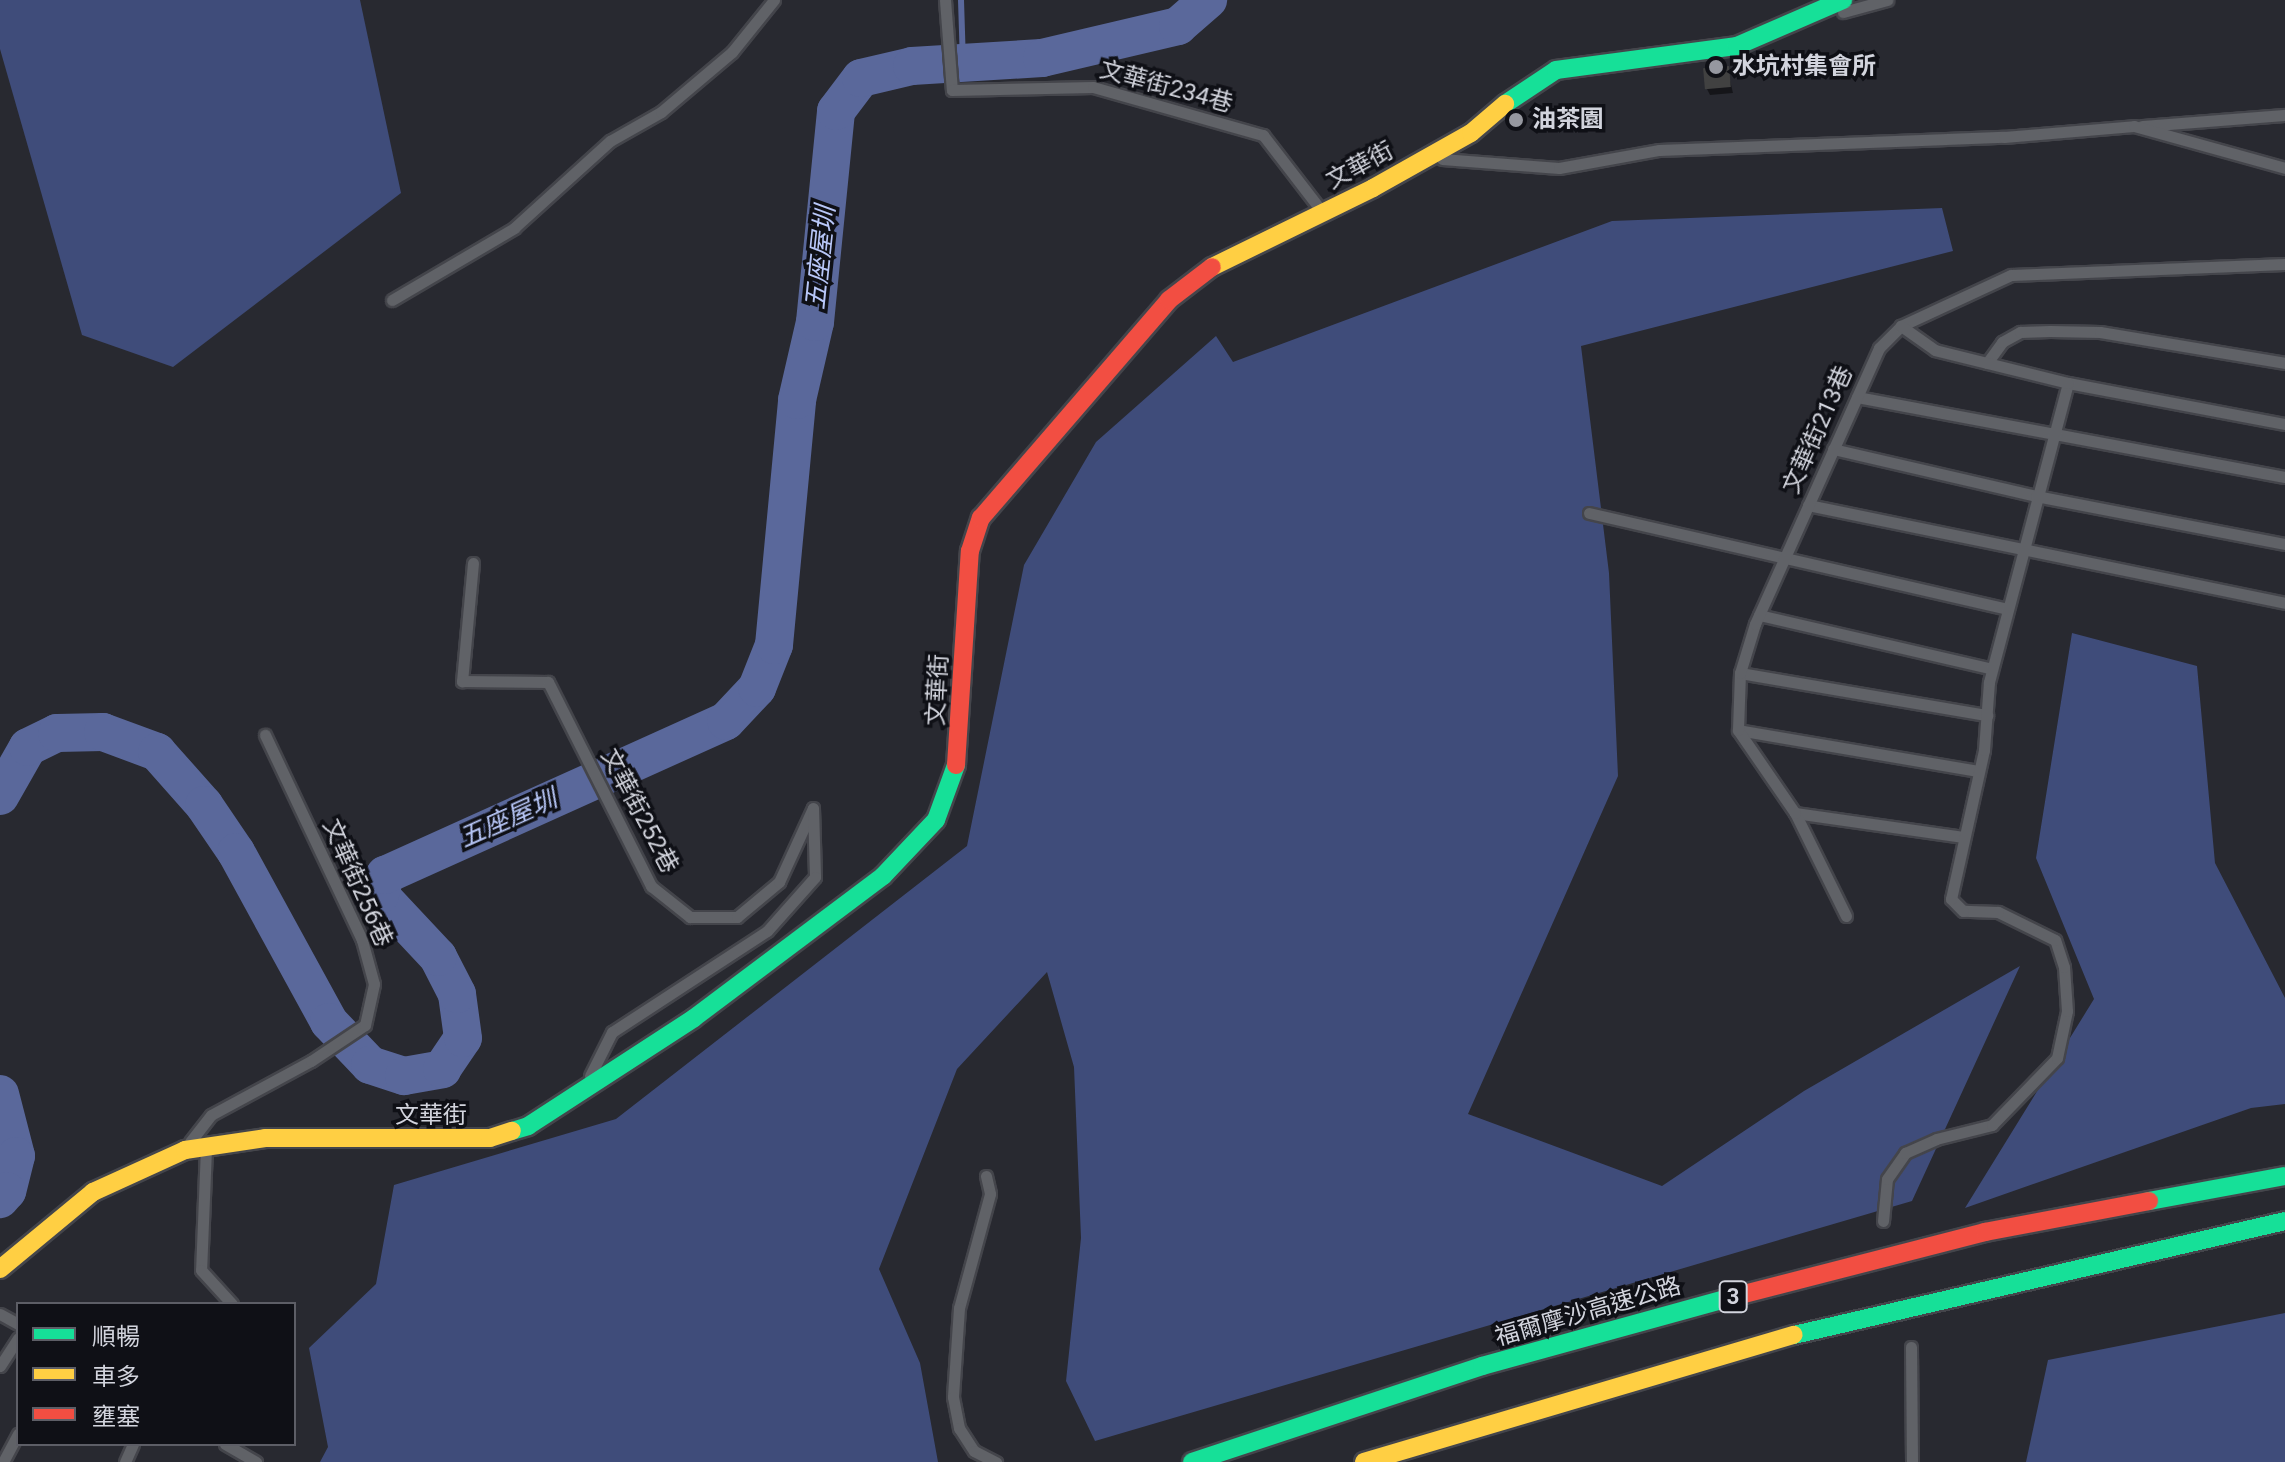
<!DOCTYPE html>
<meta charset="utf-8">
<style>
body{margin:0}
#map{position:relative;width:2285px;height:1462px;overflow:hidden;background:#282930;font-family:Roboto,"Noto Sans TC",sans-serif}
div>[style]{position:absolute}
[style*='--x']{left:calc(var(--x)*1px);top:calc(var(--y)*1px);width:calc(var(--w)*1px);rotate:calc(var(--a)*1deg)}
.forest>*{inset:0;background:#3f4c7a}
.shadow>*{inset:0;background:#0007}
.stream>*{height:6px;margin:-3px;padding:0 3px;transform-origin:3px;border-radius:3px;background:#5a689b}
.river>*{height:38px;margin:-19px;padding:0 19px;transform-origin:19px;border-radius:19px;background:#5a689b}
.building>*{inset:0;background:#414141;transform-origin:0 0}
.roads{filter:drop-shadow(2px 0 #44454b) drop-shadow(-2px 0 #44454b) drop-shadow(0 2px #44454b) drop-shadow(0 -2px #44454b)}
.lane>*{height:11px;margin:-5.5px;padding:0 5.5px;transform-origin:5.5px;border-radius:5.5px;background:#606267}
.fast>*{height:18px;margin:-9px;padding:0 9px;transform-origin:9px;border-radius:9px;background:#16e098}
.slow>*{height:18px;margin:-9px;padding:0 9px;transform-origin:9px;border-radius:9px;background:#ffcf43}
.jam>*{height:18px;margin:-9px;padding:0 9px;transform-origin:9px;border-radius:9px;background:#f24e42}
.dots>*{width:22px;height:22px;translate:-50% -50%;box-sizing:border-box;border:4px solid #0f1016;border-radius:50%}
span{translate:-50% -50%;white-space:nowrap;text-align:center;line-height:1.15;-webkit-text-stroke:7px #0f1016;paint-order:stroke}
.shield-label span{padding:2px 6px;background:#0f1016;border:2px solid;border-radius:6px;-webkit-text-stroke-width:0}
.shield-label{font-size:22px;color:#d2d4dd;font-weight:700}
.poi-label{font-size:24px;color:#d2d4dd;font-weight:700}
.left{translate:0 -50%;text-align:left}
.street-label{font-size:24px;color:#d2d4dd}
.water-label{font-size:26px;color:#b8c7f8;font-style:italic}
.legend{position:absolute;left:16px;top:1302px;width:280px;height:144px;box-sizing:border-box;background:#0f1016;border:2px solid #5d5e66;margin:0;padding:10px 14px;list-style:none;font-size:24px;color:#d2d4dd}
.legend li{display:flex;align-items:center;gap:16px;height:40px}
.legend b{width:40px;border:2px solid #5d5e66}
</style>
<div id="map">
<div class="forest">
<div style="clip-path:polygon(0 0,360px 0,401px 193px,173px 367px,82px 335px,0 49px)"></div>
<div style="clip-path:polygon(1942px 208px,1953px 251px,1581px 346px,1609px 573px,1618px 776px,1468px 1114px,1662px 1186px,1804px 1091px,2020px 966px,1912px 1201px,1095px 1441px,1066px 1381px,1081px 1238px,1074px 1067px,1047px 972px,957px 1069px,879px 1269px,920px 1363px,938px 1462px,320px 1462px,328px 1447px,309px 1348px,376px 1284px,394px 1185px,616px 1119px,967px 846px,1024px 565px,1096px 442px,1216px 336px,1233px 362px,1612px 221px)"></div>
<div style="clip-path:polygon(2072px 633px,2197px 666px,2215px 863px,2285px 998px,2285px 1104px,2251px 1108px,1965px 1208px,2094px 999px,2036px 858px)"></div>
<div style="clip-path:polygon(2285px 1313px,2285px 1462px,2026px 1462px,2048px 1360px)"></div>
</div>
<div class="shadow">
<div style="clip-path:polygon(1727px 68px,1733px 93px,1710px 95px,1707px 89px)"></div>
</div>
<div class="stream">
<div style="--x:961;--y:0;--w:63;--a:88.2"></div>
</div>
<div class="river">
<div style="--x:0;--y:796;--w:56;--a:-60.3"></div>
<div style="--x:28;--y:747;--w:32;--a:-26"></div>
<div style="--x:57;--y:733;--w:46;--a:-1.2"></div>
<div style="--x:103;--y:732;--w:58;--a:20.3"></div>
<div style="--x:157;--y:752;--w:71;--a:48.4"></div>
<div style="--x:204;--y:805;--w:57;--a:55.8"></div>
<div style="--x:236;--y:852;--w:194;--a:61.3"></div>
<div style="--x:329;--y:1022;--w:59;--a:46.4"></div>
<div style="--x:370;--y:1065;--w:36;--a:18"></div>
<div style="--x:404;--y:1076;--w:39;--a:-10"></div>
<div style="--x:442;--y:1069;--w:37;--a:-56"></div>
<div style="--x:463;--y:1038;--w:44;--a:-97.8"></div>
<div style="--x:457;--y:994;--w:42;--a:-117.2"></div>
<div style="--x:438;--y:957;--w:85;--a:-133.1"></div>
<div style="--x:380;--y:895;--w:21;--a:-76"></div>
<div style="--x:385;--y:875;--w:374;--a:-24.3"></div>
<div style="--x:726;--y:721;--w:45;--a:-46.8"></div>
<div style="--x:757;--y:688;--w:46;--a:-68.4"></div>
<div style="--x:774;--y:645;--w:246;--a:-84.6"></div>
<div style="--x:797;--y:400;--w:80;--a:-77"></div>
<div style="--x:815;--y:322;--w:212;--a:-84.3"></div>
<div style="--x:836;--y:111;--w:41;--a:-52.9"></div>
<div style="--x:861;--y:78;--w:52;--a:-13.2"></div>
<div style="--x:912;--y:66;--w:130;--a:-3.5"></div>
<div style="--x:1042;--y:58;--w:140;--a:-13.2"></div>
<div style="--x:1178;--y:26;--w:40;--a:-41"></div>
<div style="--x:0;--y:1094;--w:64;--a:75.5"></div>
<div style="--x:16;--y:1156;--w:36;--a:104"></div>
<div style="--x:7;--y:1191;--w:11;--a:131"></div>
</div>
<div class="building">
<div style="left:1729px;top:66px;width:21px;height:26px;rotate:85deg"></div>
</div>
<div class="roads">
<div class="lane">
<div style="--x:945;--y:0;--w:90;--a:85.6"></div>
<div style="--x:952;--y:90;--w:141;--a:-1.2"></div>
<div style="--x:1093;--y:87;--w:177;--a:15.8"></div>
<div style="--x:1263;--y:135;--w:93;--a:52.4"></div>
<div style="--x:1843;--y:12;--w:46;--a:-15.3"></div>
<div style="--x:2142;--y:126;--w:143;--a:-4.4"></div>
<div style="--x:1442;--y:159;--w:117;--a:4.4"></div>
<div style="--x:1559;--y:168;--w:102;--a:-10.2"></div>
<div style="--x:1659;--y:150;--w:345;--a:-2.2"></div>
<div style="--x:2004;--y:137;--w:130;--a:-4.8"></div>
<div style="--x:2134;--y:126;--w:157;--a:15.5"></div>
<div style="--x:392;--y:300;--w:142;--a:-30.5"></div>
<div style="--x:514;--y:228;--w:130;--a:-42.2"></div>
<div style="--x:610;--y:141;--w:59;--a:-29.6"></div>
<div style="--x:661;--y:112;--w:93;--a:-40.2"></div>
<div style="--x:732;--y:52;--w:67;--a:-51.1"></div>
<div style="--x:1987;--y:363;--w:26;--a:-54"></div>
<div style="--x:2002;--y:342;--w:21;--a:-29"></div>
<div style="--x:2020;--y:332;--w:30;--a:-2"></div>
<div style="--x:2050;--y:331;--w:50;--a:1.1"></div>
<div style="--x:2100;--y:332;--w:188;--a:9.5"></div>
<div style="--x:2068;--y:383;--w:221;--a:10.7"></div>
<div style="--x:1857;--y:397;--w:435;--a:10.6"></div>
<div style="--x:1833;--y:449;--w:208;--a:13"></div>
<div style="--x:2036;--y:496;--w:254;--a:10.9"></div>
<div style="--x:1808;--y:505;--w:487;--a:11.6"></div>
<div style="--x:1589;--y:513;--w:429;--a:12.9"></div>
<div style="--x:473;--y:563;--w:119;--a:95.3"></div>
<div style="--x:462;--y:681;--w:86;--a:0.7"></div>
<div style="--x:548;--y:682;--w:229;--a:63.2"></div>
<div style="--x:651;--y:886;--w:50;--a:38.5"></div>
<div style="--x:690;--y:917;--w:47;--a:0"></div>
<div style="--x:737;--y:917;--w:55;--a:-39.8"></div>
<div style="--x:779;--y:882;--w:81;--a:-65.3"></div>
<div style="--x:813;--y:808;--w:69;--a:88.3"></div>
<div style="--x:815;--y:877;--w:72;--a:131.6"></div>
<div style="--x:767;--y:931;--w:185;--a:146.9"></div>
<div style="--x:612;--y:1032;--w:49;--a:116.6"></div>
<div style="--x:1759;--y:615;--w:239;--a:13"></div>
<div style="--x:1740;--y:673;--w:251;--a:9.7"></div>
<div style="--x:1738;--y:730;--w:244;--a:9.7"></div>
<div style="--x:1795;--y:813;--w:170;--a:8.1"></div>
<div style="--x:1846;--y:916;--w:115;--a:-116.3"></div>
<div style="--x:1795;--y:813;--w:101;--a:-124.5"></div>
<div style="--x:1738;--y:730;--w:57;--a:-88"></div>
<div style="--x:1740;--y:673;--w:51;--a:-73"></div>
<div style="--x:1755;--y:624;--w:303;--a:-65.8"></div>
<div style="--x:1879;--y:348;--w:31;--a:-45"></div>
<div style="--x:1901;--y:326;--w:121;--a:-24.9"></div>
<div style="--x:2011;--y:275;--w:274;--a:-2.3"></div>
<div style="--x:190;--y:1142;--w:34;--a:-52"></div>
<div style="--x:211;--y:1115;--w:114;--a:-28.4"></div>
<div style="--x:311;--y:1061;--w:65;--a:-33.7"></div>
<div style="--x:365;--y:1025;--w:42;--a:-77.6"></div>
<div style="--x:374;--y:984;--w:46;--a:-105.3"></div>
<div style="--x:362;--y:940;--w:227;--a:-115.3"></div>
<div style="--x:206;--y:1148;--w:122;--a:92.3"></div>
<div style="--x:201;--y:1270;--w:46;--a:47.6"></div>
<div style="--x:986;--y:1176;--w:18;--a:77"></div>
<div style="--x:990;--y:1194;--w:118;--a:105.2"></div>
<div style="--x:959;--y:1308;--w:89;--a:93.9"></div>
<div style="--x:953;--y:1397;--w:32;--a:79"></div>
<div style="--x:959;--y:1428;--w:27;--a:57"></div>
<div style="--x:974;--y:1451;--w:25;--a:27"></div>
<div style="--x:1883;--y:1221;--w:42;--a:-84.6"></div>
<div style="--x:1887;--y:1179;--w:32;--a:-55"></div>
<div style="--x:1905;--y:1153;--w:34;--a:-24"></div>
<div style="--x:1936;--y:1139;--w:58;--a:-14"></div>
<div style="--x:1992;--y:1125;--w:93;--a:-45.9"></div>
<div style="--x:2057;--y:1058;--w:48;--a:-78"></div>
<div style="--x:2067;--y:1011;--w:44;--a:-93.9"></div>
<div style="--x:2064;--y:967;--w:28;--a:-108"></div>
<div style="--x:2055;--y:940;--w:64;--a:-153.8"></div>
<div style="--x:1998;--y:912;--w:35;--a:-178"></div>
<div style="--x:1963;--y:911;--w:17;--a:-135"></div>
<div style="--x:1951;--y:899;--w:153;--a:-77.5"></div>
<div style="--x:1984;--y:750;--w:68;--a:-85.8"></div>
<div style="--x:1989;--y:682;--w:309;--a:-75.2"></div>
<div style="--x:2068;--y:383;--w:137;--a:-166.1"></div>
<div style="--x:1935;--y:350;--w:42;--a:-144.8"></div>
<div style="--x:0;--y:1314;--w:21;--a:29"></div>
<div style="--x:1911;--y:1347;--w:115;--a:89.5"></div>
<div style="--x:0;--y:1366;--w:33;--a:-57"></div>
<div style="--x:225;--y:1444;--w:36;--a:30"></div>
<div style="--x:3;--y:1462;--w:32;--a:-62"></div>
<div style="--x:125;--y:1462;--w:20;--a:-66"></div>
</div>
<div class="fast">
<div style="--x:1505;--y:104;--w:61;--a:-33.7"></div>
<div style="--x:1556;--y:70;--w:183;--a:-7.6"></div>
<div style="--x:1737;--y:46;--w:116;--a:-23.5"></div>
<div style="--x:512;--y:1131;--w:17;--a:-17"></div>
<div style="--x:528;--y:1126;--w:198;--a:-33"></div>
<div style="--x:694;--y:1018;--w:236;--a:-36.9"></div>
<div style="--x:883;--y:876;--w:77;--a:-46.6"></div>
<div style="--x:936;--y:820;--w:59;--a:-70"></div>
<div style="--x:2149;--y:1201;--w:138;--a:-10.4"></div>
<div style="--x:1794;--y:1335;--w:504;--a:-13.07"></div>
<div style="--x:1192;--y:1462;--w:305;--a:-18.3"></div>
<div style="--x:1482;--y:1366;--w:272;--a:-15.4"></div>
</div>
<div class="slow">
<div style="--x:1212;--y:267;--w:179;--a:-26.1"></div>
<div style="--x:1373;--y:188;--w:112;--a:-29.3"></div>
<div style="--x:1471;--y:133;--w:45;--a:-40.5"></div>
<div style="--x:0;--y:1269;--w:121;--a:-39.6"></div>
<div style="--x:93;--y:1192;--w:101;--a:-24.5"></div>
<div style="--x:185;--y:1150;--w:81;--a:-8.5"></div>
<div style="--x:265;--y:1138;--w:225;--a:0"></div>
<div style="--x:490;--y:1138;--w:23;--a:-18"></div>
<div style="--x:1364;--y:1462;--w:448;--a:-16.5"></div>
</div>
<div class="jam">
<div style="--x:956;--y:765;--w:214;--a:-86.3"></div>
<div style="--x:970;--y:551;--w:35;--a:-72"></div>
<div style="--x:981;--y:518;--w:288;--a:-49.2"></div>
<div style="--x:1169;--y:300;--w:54;--a:-37.5"></div>
<div style="--x:1744;--y:1294;--w:249;--a:-14.4"></div>
<div style="--x:1985;--y:1232;--w:167;--a:-10.7"></div>
</div>
</div>
<div class="dots">
<div style="left:1716px;top:67px;background:#9698a0"></div>
<div style="left:1516px;top:120px;background:#9698a0"></div>
</div>
<div class="shield-label">
<span style="left:1733px;top:1297px">3</span>
</div>
<div class="poi-label">
<span class="left" style="left:1732px;top:67px">水坑村集會所</span>
<span class="left" style="left:1532px;top:120px">油茶園</span>
</div>
<div class="street-label">
<span style="left:1166px;top:87px;rotate:15deg">文華街234巷</span>
<span style="left:1360px;top:166px;rotate:-28deg">文華街</span>
<span style="left:1818px;top:430px;rotate:-66deg">文華街213巷</span>
<span style="left:938px;top:690px;rotate:-87deg">文華街</span>
<span style="left:639px;top:811px;rotate:62deg">文華街252巷</span>
<span style="left:357px;top:883px;rotate:66deg">文華街256巷</span>
<span style="left:431px;top:1116px">文華街</span>
<span style="left:1588px;top:1312px;rotate:-16deg">福爾摩沙高速公路</span>
</div>
<div class="water-label">
<span style="left:821px;top:258px;rotate:-84deg">五座屋圳</span>
<span style="left:508px;top:819px;rotate:-24deg">五座屋圳</span>
</div>
<ul class="legend">
<li><b style="height:10px;background:#16e098"></b>順暢</li>
<li><b style="height:10px;background:#ffcf43"></b>車多</li>
<li><b style="height:10px;background:#f24e42"></b>壅塞</li>
</ul>
</div>
